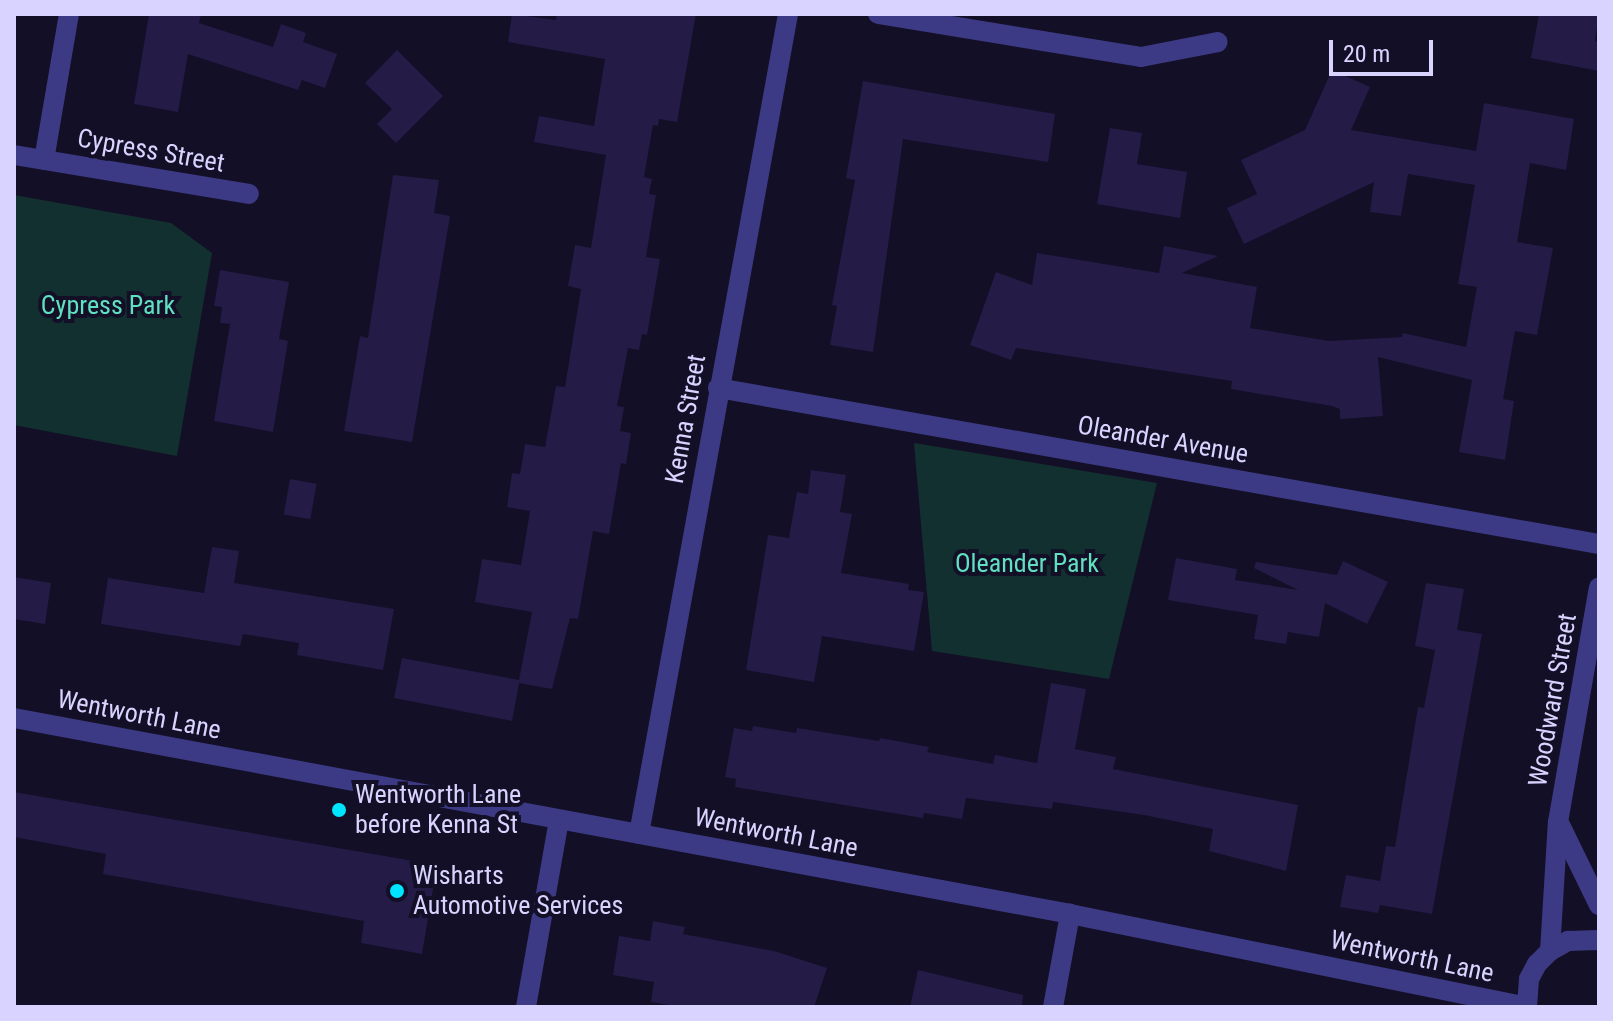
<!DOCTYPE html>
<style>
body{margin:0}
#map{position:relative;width:1613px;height:1021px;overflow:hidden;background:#130f26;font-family:"Roboto Condensed",sans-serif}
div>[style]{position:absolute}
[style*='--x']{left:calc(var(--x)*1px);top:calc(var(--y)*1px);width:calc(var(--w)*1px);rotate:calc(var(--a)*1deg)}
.green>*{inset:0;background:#12302f}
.building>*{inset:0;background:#241b47;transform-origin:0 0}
.minor>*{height:20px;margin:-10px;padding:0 10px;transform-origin:10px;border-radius:10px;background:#3d3a85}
.tertiary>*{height:20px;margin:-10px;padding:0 10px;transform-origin:10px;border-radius:10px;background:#3d3a85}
.dots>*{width:22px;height:22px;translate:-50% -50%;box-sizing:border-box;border:4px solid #130f26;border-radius:50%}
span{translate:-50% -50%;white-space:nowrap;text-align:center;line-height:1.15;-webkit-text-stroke:8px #130f26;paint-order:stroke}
.street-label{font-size:26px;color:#d9d4ff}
.park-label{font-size:26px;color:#5fe0c0}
.poi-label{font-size:26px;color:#d9d4ff}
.left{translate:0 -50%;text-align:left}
.frame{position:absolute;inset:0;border:16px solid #d9d4ff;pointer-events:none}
.scale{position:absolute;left:1329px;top:40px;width:104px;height:36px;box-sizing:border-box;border:4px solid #d9d4ff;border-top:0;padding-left:10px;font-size:24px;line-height:28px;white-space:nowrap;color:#d9d4ff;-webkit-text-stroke:6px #130f26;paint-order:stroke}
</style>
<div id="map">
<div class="green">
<div style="clip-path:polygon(14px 195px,171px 223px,212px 253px,177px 456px,14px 425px)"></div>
<div style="clip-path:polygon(914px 443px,1157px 483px,1109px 679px,932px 651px)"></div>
</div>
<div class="building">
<div style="clip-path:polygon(149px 14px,201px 14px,199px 23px,273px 47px,281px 24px,306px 33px,303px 42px,337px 54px,325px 88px,302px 80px,298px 90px,188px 54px,178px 112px,134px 104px)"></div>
<div style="clip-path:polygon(512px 14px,556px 20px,557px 14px,696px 14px,677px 122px,659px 119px,658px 126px,653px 125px,644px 177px,652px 179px,649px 194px,656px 195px,646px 257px,660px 259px,647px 335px,642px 334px,639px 350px,628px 348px,617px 406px,624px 407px,620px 431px,631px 433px,626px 464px,621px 463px,609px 534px,593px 531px,578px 619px,570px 618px,552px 689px,519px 683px,512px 721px,394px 698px,402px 658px,519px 680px,532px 612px,475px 602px,482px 559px,521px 565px,530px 511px,507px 507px,512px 473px,520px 474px,525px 444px,545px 447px,556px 386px,565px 387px,581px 289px,568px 286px,575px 245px,591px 248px,606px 155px,534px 142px,539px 116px,594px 126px,605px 59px,508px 42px)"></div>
<div style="clip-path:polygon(1539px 14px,1599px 14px,1595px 41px,1599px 42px,1599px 71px,1531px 58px)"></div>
<div style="clip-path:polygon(397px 50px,443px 96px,396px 143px,377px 124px,392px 109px,365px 83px)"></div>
<div style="clip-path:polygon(1332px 70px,1370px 87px,1351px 130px,1476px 151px,1484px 103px,1574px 119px,1566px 170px,1530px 163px,1517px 242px,1553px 248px,1537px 335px,1515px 331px,1503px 399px,1514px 401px,1505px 460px,1459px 452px,1472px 380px,1378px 357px,1383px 416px,1340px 419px,1340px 409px,1332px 406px,1231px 389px,1232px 381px,1016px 348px,1011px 360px,970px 345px,996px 272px,1032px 285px,1037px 253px,1159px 273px,1164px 246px,1218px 256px,1182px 273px,1257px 287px,1250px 328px,1329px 341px,1402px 337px,1403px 333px,1466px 347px,1477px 287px,1458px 284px,1475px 185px,1408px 174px,1401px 216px,1370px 212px,1374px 182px,1244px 244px,1227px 208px,1257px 194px,1241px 160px,1305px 130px)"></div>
<div style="clip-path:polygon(863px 81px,1055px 114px,1048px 162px,903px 139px,873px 352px,830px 345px,837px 306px,832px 305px,855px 180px,846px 178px)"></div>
<div style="clip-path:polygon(1110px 128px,1142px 133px,1137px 164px,1187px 172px,1180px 218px,1097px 204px)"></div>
<div style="clip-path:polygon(393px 175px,439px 180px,434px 213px,450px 216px,412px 442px,344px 431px,360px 336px,368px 338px)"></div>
<div style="clip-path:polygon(220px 270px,289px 282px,279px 339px,288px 341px,273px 432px,214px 421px,230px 324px,220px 323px,222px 307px,214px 306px)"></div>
<div style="clip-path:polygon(811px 470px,846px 475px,840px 512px,852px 514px,841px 573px,909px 584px,908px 590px,924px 592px,914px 651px,822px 636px,814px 682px,746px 670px,768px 535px,789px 538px,797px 492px,808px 494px)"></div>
<div style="left:290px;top:479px;width:27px;height:36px;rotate:10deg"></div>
<div style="clip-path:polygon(212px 547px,239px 551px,234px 583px,394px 609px,383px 670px,297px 655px,299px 643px,243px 634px,240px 646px,101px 624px,108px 578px,204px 593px)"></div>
<div style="clip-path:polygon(1176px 558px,1237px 569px,1235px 580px,1298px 590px,1254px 568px,1256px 562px,1337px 575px,1343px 561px,1388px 582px,1367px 624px,1325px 603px,1319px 637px,1288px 632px,1286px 644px,1254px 639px,1258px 615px,1168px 600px)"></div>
<div style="clip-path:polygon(14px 577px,51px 583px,45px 624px,14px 619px)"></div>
<div style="clip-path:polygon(1426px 583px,1464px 589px,1457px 630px,1482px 634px,1432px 914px,1380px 905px,1378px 913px,1340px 907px,1346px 875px,1380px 881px,1386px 846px,1395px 847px,1418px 707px,1424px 708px,1435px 650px,1415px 646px)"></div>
<div style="clip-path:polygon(1051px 683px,1086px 689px,1075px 749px,1116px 757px,1113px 769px,1298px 805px,1286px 871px,1209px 851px,1213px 829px,1144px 815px,1053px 802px,1052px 809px,966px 798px,962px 819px,924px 813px,923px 818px,735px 787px,736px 779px,725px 777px,734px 728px,752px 731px,753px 726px,796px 733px,797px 728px,879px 741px,880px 738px,929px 747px,927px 752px,993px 764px,995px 755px,1037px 763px)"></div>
<div style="clip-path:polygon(14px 792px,437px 865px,422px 954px,361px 943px,364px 921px,103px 874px,106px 854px,14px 837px)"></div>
<div style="clip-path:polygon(653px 921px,685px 927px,683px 934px,774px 951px,827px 968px,814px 1007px,681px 1007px,651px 1002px,654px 982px,613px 975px,619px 936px,650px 941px)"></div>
<div style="clip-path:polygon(918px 970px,1023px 995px,1022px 1007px,910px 1007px)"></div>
</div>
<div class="minor">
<div style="--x:878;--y:14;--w:266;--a:9.3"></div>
<div style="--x:1141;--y:57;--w:78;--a:-11"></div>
<div style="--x:14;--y:155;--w:238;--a:9.4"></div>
<div style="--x:44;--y:160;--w:148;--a:-80.3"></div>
<div style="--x:718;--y:388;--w:895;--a:10.04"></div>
<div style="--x:14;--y:718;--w:1074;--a:10.51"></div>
<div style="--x:1070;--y:914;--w:465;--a:11.5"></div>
<div style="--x:639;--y:834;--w:833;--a:-79.7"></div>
<div style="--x:526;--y:1007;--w:190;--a:-80"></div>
<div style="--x:1053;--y:1007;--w:95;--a:-79.6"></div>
</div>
<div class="tertiary">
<div style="--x:1560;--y:825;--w:89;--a:64"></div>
<div style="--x:1550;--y:951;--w:129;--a:-86.5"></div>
<div style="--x:1558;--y:822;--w:238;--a:-80.1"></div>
<div style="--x:1527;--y:1007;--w:28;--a:-86"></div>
<div style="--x:1529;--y:979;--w:17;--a:-62"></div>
<div style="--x:1537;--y:964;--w:18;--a:-45"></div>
<div style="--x:1550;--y:951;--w:21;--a:-29"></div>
<div style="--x:1568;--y:941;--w:31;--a:-2"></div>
</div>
<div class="dots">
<div style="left:339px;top:810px;background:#00e5ff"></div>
<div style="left:397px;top:891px;background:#00e5ff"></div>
</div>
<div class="street-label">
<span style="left:151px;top:151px;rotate:10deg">Cypress Street</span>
<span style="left:686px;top:419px;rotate:-80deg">Kenna Street</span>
<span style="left:1163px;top:440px;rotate:10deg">Oleander Avenue</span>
<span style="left:1553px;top:700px;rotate:-80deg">Woodward Street</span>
<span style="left:139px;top:715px;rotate:11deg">Wentworth Lane</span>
<span style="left:776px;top:833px;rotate:11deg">Wentworth Lane</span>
<span style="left:1412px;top:957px;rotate:12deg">Wentworth Lane</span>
</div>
<div class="park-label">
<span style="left:108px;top:306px">Cypress Park</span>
<span style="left:1027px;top:564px">Oleander Park</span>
</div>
<div class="poi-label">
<span class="left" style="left:355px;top:810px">Wentworth Lane<br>before Kenna St</span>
<span class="left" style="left:413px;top:891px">Wisharts<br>Automotive Services</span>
</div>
<div class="frame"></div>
<div class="scale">20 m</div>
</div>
